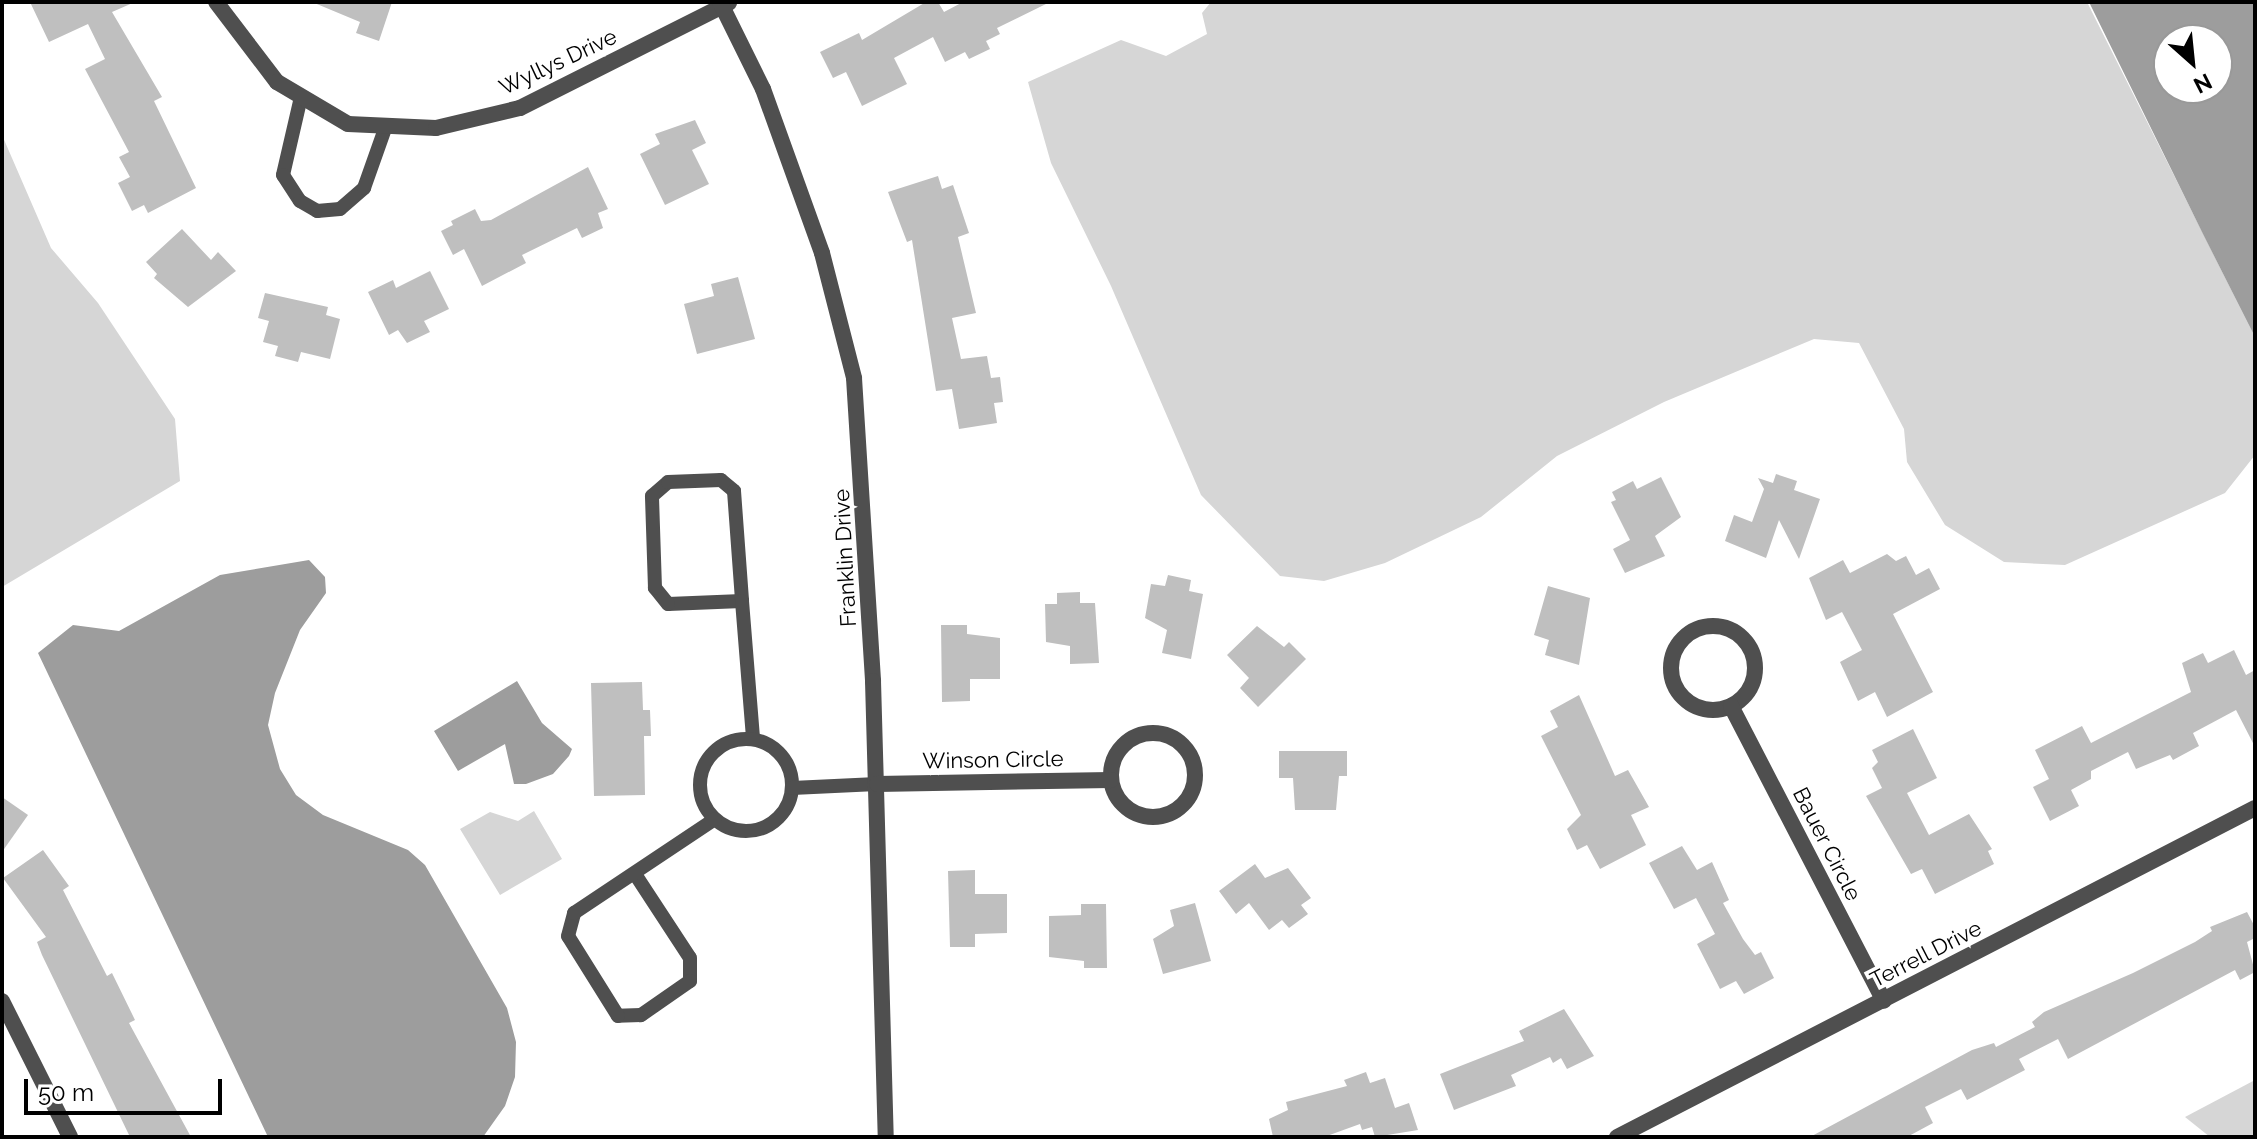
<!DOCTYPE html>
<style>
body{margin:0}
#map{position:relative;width:2257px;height:1139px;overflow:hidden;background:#fff;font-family:Raleway,sans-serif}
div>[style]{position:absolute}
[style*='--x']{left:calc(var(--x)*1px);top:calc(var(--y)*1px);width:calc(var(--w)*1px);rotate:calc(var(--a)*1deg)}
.green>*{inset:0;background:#d6d6d6}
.water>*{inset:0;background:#9d9d9d}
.building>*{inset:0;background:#bfbfbf}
.service>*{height:14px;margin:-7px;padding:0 7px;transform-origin:7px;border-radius:7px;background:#4f4f4f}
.service>.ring{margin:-7px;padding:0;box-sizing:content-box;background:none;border:14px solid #4f4f4f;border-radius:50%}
.minor>*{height:16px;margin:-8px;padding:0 8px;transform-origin:8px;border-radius:8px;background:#4f4f4f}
.minor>.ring{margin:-8px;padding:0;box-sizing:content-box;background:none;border:16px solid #4f4f4f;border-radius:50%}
span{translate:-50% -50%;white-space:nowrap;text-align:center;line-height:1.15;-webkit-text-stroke:7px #fff;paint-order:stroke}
.street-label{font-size:22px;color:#000}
.frame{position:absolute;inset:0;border:4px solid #000;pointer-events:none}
.north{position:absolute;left:2153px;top:24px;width:80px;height:80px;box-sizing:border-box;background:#fff;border:2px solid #999;border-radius:50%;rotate:153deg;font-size:22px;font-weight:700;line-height:32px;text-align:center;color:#000}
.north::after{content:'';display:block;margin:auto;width:28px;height:36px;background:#000;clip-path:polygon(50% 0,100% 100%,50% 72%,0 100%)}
.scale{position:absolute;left:24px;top:1079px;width:198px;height:36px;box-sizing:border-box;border:4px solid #000;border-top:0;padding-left:10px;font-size:24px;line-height:28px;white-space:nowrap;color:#000;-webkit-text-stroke:6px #fff;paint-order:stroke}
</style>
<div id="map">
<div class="green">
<div style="clip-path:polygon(1211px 2px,2087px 2px,2255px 337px,2255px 455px,2225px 493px,2065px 565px,2004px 562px,1945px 525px,1907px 462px,1904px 429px,1859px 343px,1814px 339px,1664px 402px,1557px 456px,1481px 517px,1385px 563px,1324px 581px,1280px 576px,1201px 495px,1111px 286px,1051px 163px,1028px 82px,1121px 40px,1166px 56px,1207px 34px,1202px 13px)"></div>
<div style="clip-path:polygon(2px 135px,51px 248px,98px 303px,175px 419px,180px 481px,2px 587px)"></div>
<div style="clip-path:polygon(534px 811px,562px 859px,500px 895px,460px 829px,490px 812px,518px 821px)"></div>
<div style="clip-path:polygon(2255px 1080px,2255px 1137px,2210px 1137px,2185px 1117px)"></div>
</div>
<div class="water">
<div style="clip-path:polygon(evenodd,2089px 2px,2255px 2px,2255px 337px,2203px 234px,2089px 2px,2169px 40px,2217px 40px,2217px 88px,2169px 88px,2169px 40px)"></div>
<div style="clip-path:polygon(309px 560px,325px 577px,326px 593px,300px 630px,275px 693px,268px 725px,280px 769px,296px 795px,323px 815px,408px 850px,425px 865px,507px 1008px,516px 1042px,515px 1077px,505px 1106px,483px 1137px,268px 1137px,38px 653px,73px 625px,119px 631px,220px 575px)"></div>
<div style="clip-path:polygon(517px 681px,542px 723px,572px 749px,569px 756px,553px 774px,526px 784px,514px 784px,505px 744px,458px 771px,434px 731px)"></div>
</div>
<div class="building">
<div style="clip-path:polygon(30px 2px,135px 2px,112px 12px,162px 97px,154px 101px,196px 188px,148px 213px,144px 205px,132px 211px,118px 183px,130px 177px,119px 157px,129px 152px,85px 69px,105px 59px,88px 24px,49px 42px)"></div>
<div style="clip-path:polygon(312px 2px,392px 2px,379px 41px,356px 33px,360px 22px)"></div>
<div style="clip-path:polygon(926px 2px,938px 2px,944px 12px,963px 2px,1050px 2px,997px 28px,1000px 34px,986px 41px,990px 49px,969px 59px,965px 52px,945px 62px,933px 37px,894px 58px,907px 84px,862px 106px,846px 72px,833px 78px,820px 52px,859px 33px,862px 40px)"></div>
<div style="clip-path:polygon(695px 120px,706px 143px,692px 150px,709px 184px,665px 205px,640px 154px,660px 144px,655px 134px)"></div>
<div style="clip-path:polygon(588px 167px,608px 209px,598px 213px,603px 228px,582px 238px,577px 228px,522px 255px,526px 263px,482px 286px,464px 249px,453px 255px,441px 231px,453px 225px,451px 221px,475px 209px,481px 221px,491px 220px)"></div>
<div style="clip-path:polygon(938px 176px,942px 189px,953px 185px,969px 233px,958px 237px,976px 313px,952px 318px,961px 359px,987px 356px,991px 378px,1000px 377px,1003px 402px,994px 403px,997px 423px,959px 429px,952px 389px,936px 391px,912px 240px,907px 242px,888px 192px)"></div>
<div style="clip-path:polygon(182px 229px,211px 260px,218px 252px,236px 271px,188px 307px,154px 278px,157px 274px,146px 262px)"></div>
<div style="clip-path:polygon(430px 271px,449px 309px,424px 321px,430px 332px,407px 343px,398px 330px,389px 335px,368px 292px,393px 280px,396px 288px)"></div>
<div style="clip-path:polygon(738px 277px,755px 339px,697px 354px,684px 304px,714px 296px,711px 284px)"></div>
<div style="clip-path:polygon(265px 293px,328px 307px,326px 315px,340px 319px,330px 359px,301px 352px,298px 362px,275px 356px,278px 346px,263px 342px,269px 321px,258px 318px)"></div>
<div style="clip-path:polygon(1776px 474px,1797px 481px,1794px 490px,1820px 499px,1799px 559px,1779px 520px,1766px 558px,1725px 541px,1734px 515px,1752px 522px,1764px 489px,1758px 478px,1773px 483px)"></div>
<div style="clip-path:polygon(1661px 477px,1681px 517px,1655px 536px,1665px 556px,1625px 573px,1613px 549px,1630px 540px,1611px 502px,1616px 500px,1612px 492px,1633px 481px,1637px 489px)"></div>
<div style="clip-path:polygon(1887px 554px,1896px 561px,1906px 556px,1916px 575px,1929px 568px,1940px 589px,1893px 614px,1933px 692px,1887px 717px,1875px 692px,1858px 701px,1840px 662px,1862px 650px,1842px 612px,1826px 620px,1809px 578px,1843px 560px,1850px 573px)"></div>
<div style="clip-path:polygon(1168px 575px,1191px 580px,1189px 591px,1203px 594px,1191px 659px,1162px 653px,1167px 630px,1145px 618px,1151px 584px,1165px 586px)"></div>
<div style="clip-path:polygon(1548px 586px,1590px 598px,1579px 665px,1545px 655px,1549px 640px,1534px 635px)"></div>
<div style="clip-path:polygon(1080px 592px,1080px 603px,1095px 603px,1099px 663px,1070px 664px,1070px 646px,1046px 642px,1045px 604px,1057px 604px,1057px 593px)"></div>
<div style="clip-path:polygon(941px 625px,967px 625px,967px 634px,1000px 638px,1000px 679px,970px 679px,970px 701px,942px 702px)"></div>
<div style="clip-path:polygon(1257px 626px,1284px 647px,1289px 642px,1306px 659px,1258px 707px,1240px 688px,1249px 678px,1227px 655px)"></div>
<div style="clip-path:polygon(2234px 650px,2246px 675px,2255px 670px,2255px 747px,2236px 710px,2193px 733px,2199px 746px,2173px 760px,2170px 755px,2136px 769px,2128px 752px,2091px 771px,2091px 779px,2071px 790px,2079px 806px,2050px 821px,2033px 787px,2049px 779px,2035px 750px,2082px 726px,2091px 743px,2191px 692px,2182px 663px,2203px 653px,2208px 663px)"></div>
<div style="clip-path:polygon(642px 682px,643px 710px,650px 710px,651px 736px,644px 736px,645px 795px,594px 796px,591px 683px)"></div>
<div style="clip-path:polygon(1579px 695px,1615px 776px,1628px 770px,1649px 807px,1631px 815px,1646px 845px,1600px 869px,1587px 845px,1577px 850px,1567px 829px,1581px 815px,1541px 736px,1558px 727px,1550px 711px)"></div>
<div style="clip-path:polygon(1913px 729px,1937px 778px,1907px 793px,1929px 835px,1969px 814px,1992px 849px,1988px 851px,1994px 864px,1935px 894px,1922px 869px,1911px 874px,1866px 796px,1882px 788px,1872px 768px,1878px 762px,1872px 750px)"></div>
<div style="clip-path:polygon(1279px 751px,1347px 751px,1347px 776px,1339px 776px,1336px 810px,1295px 810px,1293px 778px,1279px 778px)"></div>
<div style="clip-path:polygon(2px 797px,28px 815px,2px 852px)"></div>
<div style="clip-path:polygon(1682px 846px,1697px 870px,1712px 862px,1729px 900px,1723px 903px,1743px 939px,1755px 955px,1761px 952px,1774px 978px,1744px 994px,1736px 981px,1720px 989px,1697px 944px,1715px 934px,1696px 898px,1674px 909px,1649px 863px)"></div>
<div style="clip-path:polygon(43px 850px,69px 886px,63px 890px,107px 976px,112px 973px,135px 1020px,129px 1023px,191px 1137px,130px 1137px,42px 955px,37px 942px,46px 937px,3px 878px)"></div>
<div style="clip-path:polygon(1255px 864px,1265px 878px,1288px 868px,1311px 898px,1301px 905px,1308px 914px,1289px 928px,1282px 920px,1269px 930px,1249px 903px,1236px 914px,1219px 891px)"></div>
<div style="clip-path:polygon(975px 870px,975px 894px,1007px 894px,1007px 933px,975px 934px,975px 947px,950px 947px,948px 871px)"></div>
<div style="clip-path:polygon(1195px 903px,1211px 961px,1163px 974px,1153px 939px,1174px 926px,1170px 910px)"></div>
<div style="clip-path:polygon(1081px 904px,1106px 904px,1107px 968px,1084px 968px,1084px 961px,1049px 957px,1049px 916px,1081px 915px)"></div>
<div style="clip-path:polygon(2247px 912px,2255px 927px,2255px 938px,2247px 942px,2255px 972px,2240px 980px,2235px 970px,2068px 1059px,2058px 1039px,2019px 1059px,2025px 1070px,1967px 1100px,1961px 1089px,1925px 1107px,1933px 1123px,1907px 1137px,1810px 1137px,1972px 1050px,1994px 1043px,1996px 1047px,2035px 1027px,2032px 1022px,2044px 1012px,2133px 973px,2195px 942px,2212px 931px,2210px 927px)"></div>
<div style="clip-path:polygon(1564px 1009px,1594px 1056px,1567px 1069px,1561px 1058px,1553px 1063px,1550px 1057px,1511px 1075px,1516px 1086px,1454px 1110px,1440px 1074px,1524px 1041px,1519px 1031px)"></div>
<div style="clip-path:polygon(1366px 1072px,1370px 1083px,1385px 1078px,1395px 1108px,1409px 1103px,1418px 1130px,1375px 1137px,1372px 1127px,1362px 1130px,1360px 1124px,1324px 1137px,1273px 1137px,1269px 1119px,1288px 1110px,1286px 1102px,1347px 1086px,1344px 1080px)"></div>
</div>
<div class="service">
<div style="--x:301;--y:97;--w:80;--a:103"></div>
<div style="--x:283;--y:175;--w:31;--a:57"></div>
<div style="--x:300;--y:201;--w:20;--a:30"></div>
<div style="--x:317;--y:211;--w:23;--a:-5"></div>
<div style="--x:340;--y:209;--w:32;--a:-41"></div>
<div style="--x:364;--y:188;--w:66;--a:-70.5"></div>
<div style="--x:742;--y:601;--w:74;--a:177.7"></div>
<div style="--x:668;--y:604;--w:21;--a:-129"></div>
<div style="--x:655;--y:588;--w:92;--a:-91.9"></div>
<div style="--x:652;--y:496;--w:21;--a:-41"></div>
<div style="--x:668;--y:482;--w:53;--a:-2.2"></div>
<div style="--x:721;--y:480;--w:17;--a:40"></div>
<div style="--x:734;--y:491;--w:110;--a:85.8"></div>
<div style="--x:742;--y:601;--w:138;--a:85.4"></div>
<div class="ring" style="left:700px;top:739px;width:78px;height:78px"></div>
<div style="--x:792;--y:788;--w:85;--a:-2.7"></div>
<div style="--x:635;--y:874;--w:100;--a:56.8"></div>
<div style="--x:690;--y:958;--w:23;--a:90"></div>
<div style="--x:690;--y:981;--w:60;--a:145.2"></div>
<div style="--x:641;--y:1015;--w:23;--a:178"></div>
<div style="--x:618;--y:1016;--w:94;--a:-122"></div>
<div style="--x:568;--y:936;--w:24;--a:-75"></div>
<div style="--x:574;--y:913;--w:169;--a:-33.7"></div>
</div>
<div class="minor">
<div style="--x:216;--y:2;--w:101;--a:52.7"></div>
<div style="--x:277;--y:82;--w:82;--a:30.6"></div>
<div style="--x:348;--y:124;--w:88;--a:2.6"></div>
<div style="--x:436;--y:128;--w:86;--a:-13.4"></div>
<div style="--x:520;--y:108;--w:234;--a:-26.7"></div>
<div style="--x:720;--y:2;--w:97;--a:63.7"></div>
<div style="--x:763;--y:89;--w:174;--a:70.2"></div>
<div style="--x:822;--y:253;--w:129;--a:75.6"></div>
<div style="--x:854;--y:378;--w:304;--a:86.4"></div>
<div style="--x:873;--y:681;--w:456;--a:88.4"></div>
<div class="ring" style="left:1671px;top:626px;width:68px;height:68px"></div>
<div style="--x:1731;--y:706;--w:332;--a:62.6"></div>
<div class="ring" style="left:1111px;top:733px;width:68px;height:68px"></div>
<div style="--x:877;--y:784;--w:234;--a:-1"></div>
<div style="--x:2;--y:1001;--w:152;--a:63.4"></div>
<div style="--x:1617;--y:1137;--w:718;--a:-27.28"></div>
</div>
<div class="street-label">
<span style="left:558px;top:62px;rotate:-25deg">Wyllys Drive</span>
<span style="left:845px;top:558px;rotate:-93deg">Franklin Drive</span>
<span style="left:993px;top:760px;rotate:-1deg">Winson Circle</span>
<span style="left:1827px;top:844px;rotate:63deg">Bauer Circle</span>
<span style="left:1926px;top:954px;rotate:-27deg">Terrell Drive</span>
</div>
<div class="frame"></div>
<div class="north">N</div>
<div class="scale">50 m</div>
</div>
